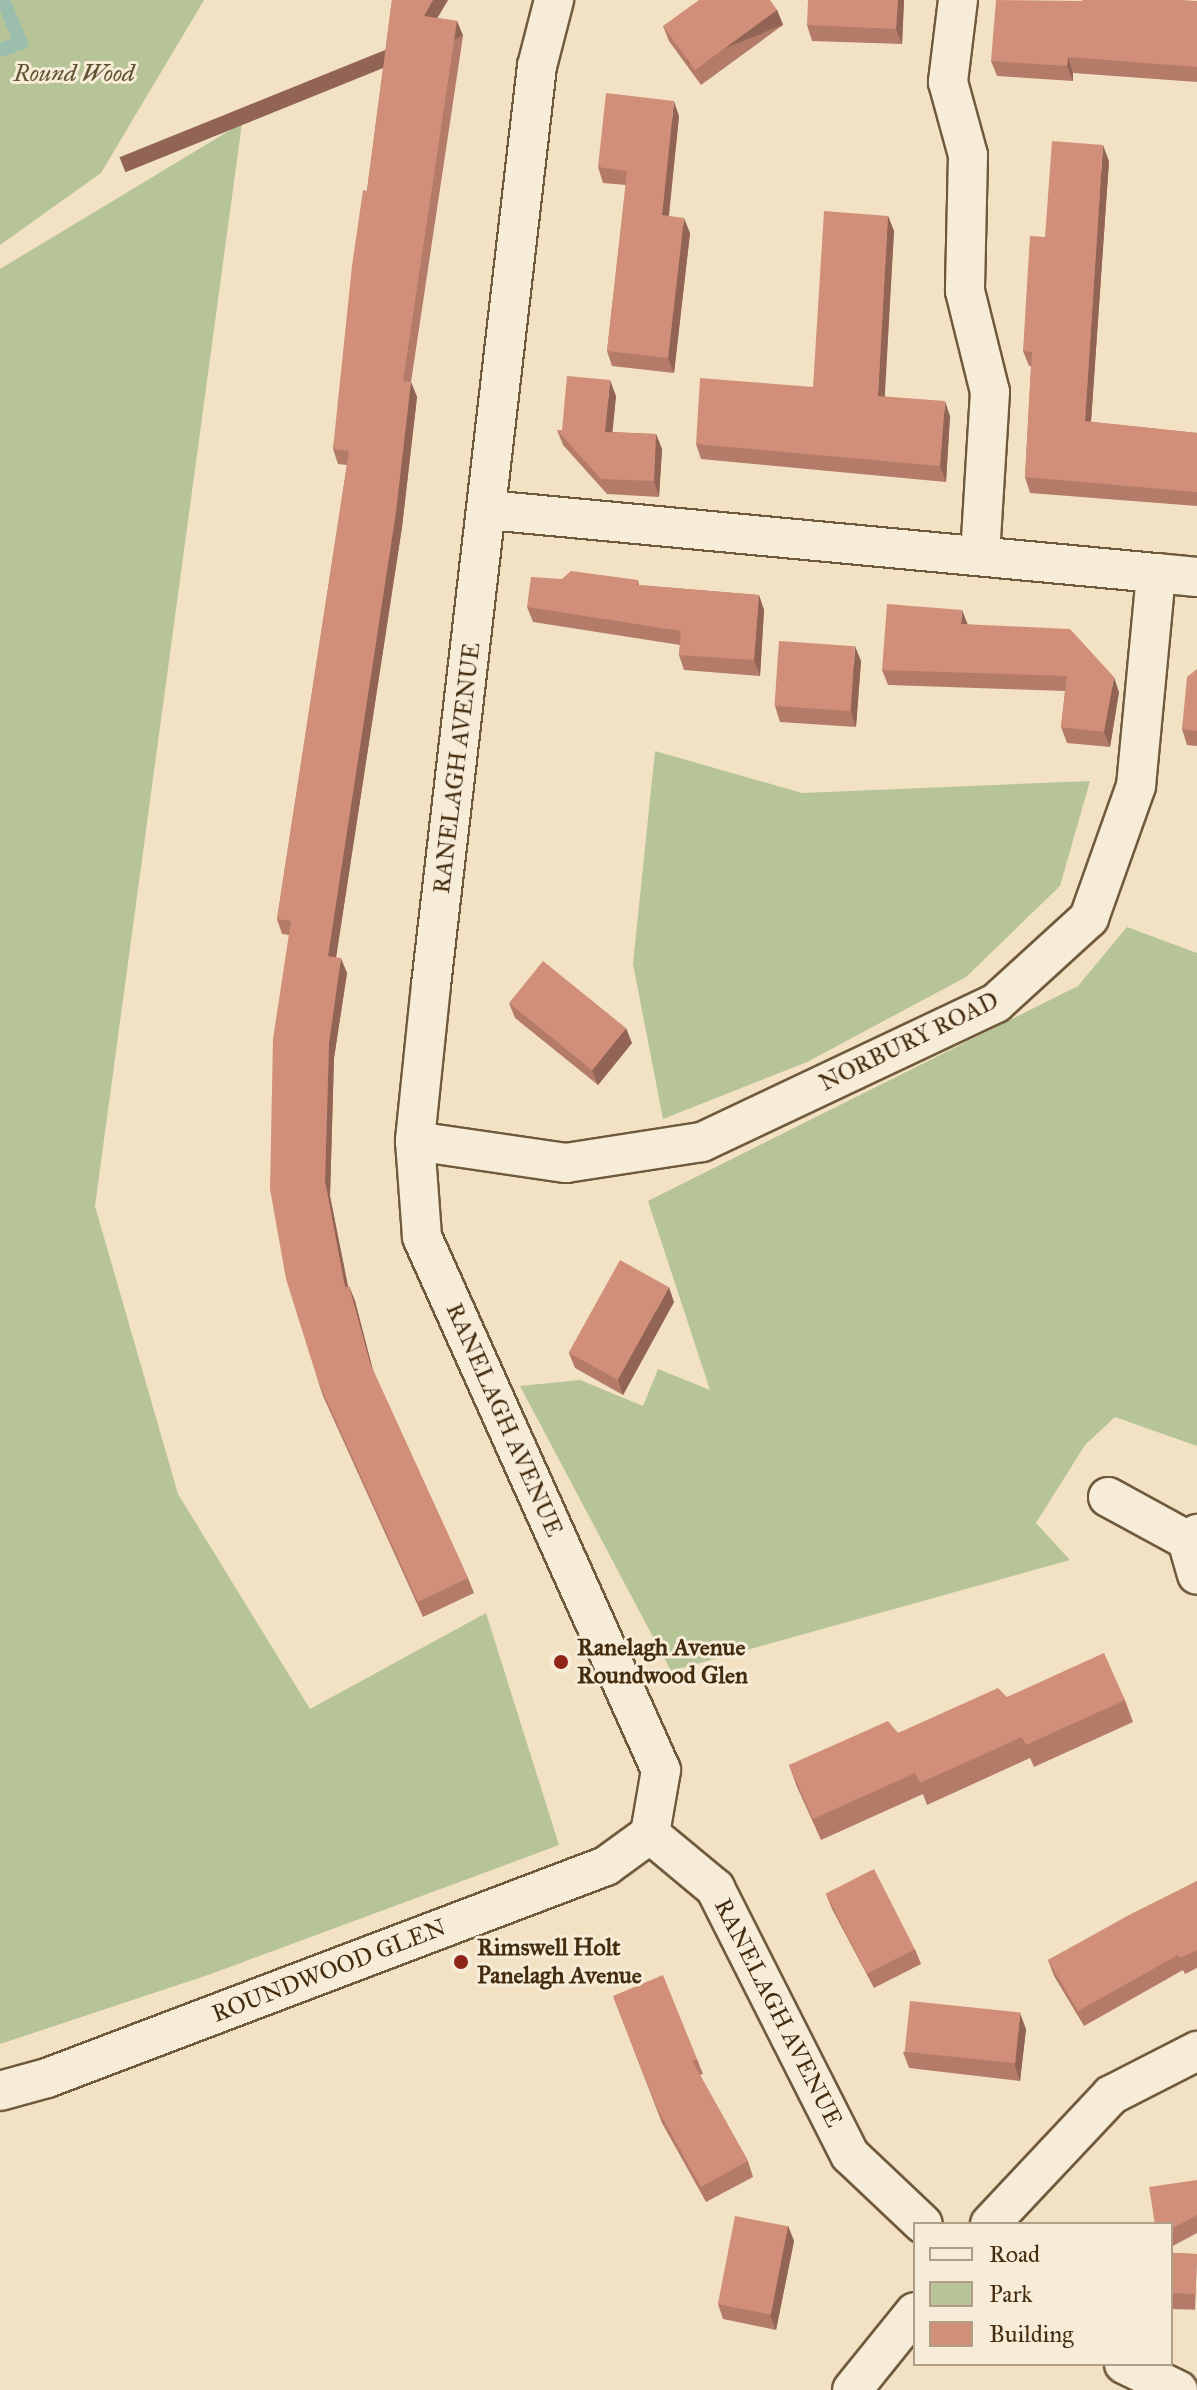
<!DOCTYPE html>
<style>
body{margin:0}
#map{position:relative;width:1197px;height:2390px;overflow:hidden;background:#f2e2c3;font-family:"IM FELL Great Primer",serif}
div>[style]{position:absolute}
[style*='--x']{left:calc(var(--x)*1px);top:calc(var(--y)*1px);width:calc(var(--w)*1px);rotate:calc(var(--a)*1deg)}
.green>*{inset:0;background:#b6c497}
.stream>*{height:14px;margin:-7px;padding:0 7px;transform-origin:7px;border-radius:7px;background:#9cbfad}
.roads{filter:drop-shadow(2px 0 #705a3c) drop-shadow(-2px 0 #705a3c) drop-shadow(0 2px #705a3c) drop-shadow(0 -2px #705a3c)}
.minor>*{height:38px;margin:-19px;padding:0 19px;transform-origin:19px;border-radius:19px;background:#f7ecd8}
.wall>*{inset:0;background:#b47b69;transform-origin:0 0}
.shaded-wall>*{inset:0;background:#926455;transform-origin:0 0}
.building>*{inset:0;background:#d18f7a;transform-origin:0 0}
.dots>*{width:22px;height:22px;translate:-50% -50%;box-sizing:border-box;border:4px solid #f7ecd8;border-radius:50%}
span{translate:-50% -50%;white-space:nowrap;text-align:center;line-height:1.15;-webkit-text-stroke:6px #f7ecd8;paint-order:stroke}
.park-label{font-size:24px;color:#605231;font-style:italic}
.street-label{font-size:24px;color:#442c0f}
.poi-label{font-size:24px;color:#442c0f;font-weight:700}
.left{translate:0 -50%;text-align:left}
.legend{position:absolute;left:913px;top:2222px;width:260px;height:144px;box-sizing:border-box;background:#f7ecd8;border:2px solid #af9f88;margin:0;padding:10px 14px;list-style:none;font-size:24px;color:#442c0f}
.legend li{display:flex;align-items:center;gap:16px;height:40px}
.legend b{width:40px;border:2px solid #af9f88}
</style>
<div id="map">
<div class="green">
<div style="clip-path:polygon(0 0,204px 0,101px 173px,0 245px)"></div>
<div style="clip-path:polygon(242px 123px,95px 1206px,178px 1494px,310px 1709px,486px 1613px,559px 1845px,208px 1975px,0 2044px,0 269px)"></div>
<div style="clip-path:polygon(655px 751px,802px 793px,1090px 781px,1060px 886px,966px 977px,807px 1062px,663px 1119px,633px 964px)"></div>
<div style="clip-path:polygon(1127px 927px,1197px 953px,1197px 1446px,1115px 1417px,1085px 1445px,1036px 1523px,1070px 1560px,671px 1671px,520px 1386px,580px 1380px,643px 1406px,658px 1369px,710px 1390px,648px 1201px,1078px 986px)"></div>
</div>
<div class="stream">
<div style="--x:0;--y:50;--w:22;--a:-18"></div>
<div style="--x:21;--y:43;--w:47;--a:-112.7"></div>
</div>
<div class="roads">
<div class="minor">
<div style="--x:554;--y:0;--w:68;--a:104.4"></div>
<div style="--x:537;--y:66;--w:925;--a:96.58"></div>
<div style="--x:431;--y:985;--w:157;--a:95.9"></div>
<div style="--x:415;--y:1141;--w:96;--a:85.8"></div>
<div style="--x:422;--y:1237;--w:584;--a:65.85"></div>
<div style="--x:661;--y:1770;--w:65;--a:99.8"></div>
<div style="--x:650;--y:1834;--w:85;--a:39.7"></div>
<div style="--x:715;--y:1888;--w:299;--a:63.2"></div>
<div style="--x:850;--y:2155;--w:100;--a:43.4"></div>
<div style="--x:958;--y:0;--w:83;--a:97"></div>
<div style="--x:948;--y:82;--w:76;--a:74.7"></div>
<div style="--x:968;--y:155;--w:136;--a:91.3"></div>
<div style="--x:965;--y:291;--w:104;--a:76.1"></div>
<div style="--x:990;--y:392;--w:164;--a:93.5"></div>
<div style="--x:488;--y:510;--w:671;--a:5.39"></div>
<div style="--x:415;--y:1141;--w:153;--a:8.3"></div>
<div style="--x:566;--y:1163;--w:138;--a:-8.8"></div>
<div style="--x:702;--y:1142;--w:325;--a:-25.3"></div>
<div style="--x:996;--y:1003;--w:126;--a:-42.4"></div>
<div style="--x:1089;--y:918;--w:140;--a:-70.4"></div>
<div style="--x:1136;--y:786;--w:214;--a:-84.6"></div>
<div style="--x:1156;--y:573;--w:41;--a:5.6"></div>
<div style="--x:1108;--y:1497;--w:90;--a:28.6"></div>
<div style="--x:1187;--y:1540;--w:12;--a:-31"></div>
<div style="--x:1187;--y:1540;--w:36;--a:74"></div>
<div style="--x:0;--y:2091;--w:49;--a:-15.5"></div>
<div style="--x:47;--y:2078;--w:598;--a:-20.77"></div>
<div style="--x:606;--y:1866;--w:54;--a:-36"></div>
<div style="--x:990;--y:2224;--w:177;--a:-46.8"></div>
<div style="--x:1111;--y:2095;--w:97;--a:-27.1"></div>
<div style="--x:1124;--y:2364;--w:60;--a:25.7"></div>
<div style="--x:852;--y:2390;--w:100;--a:-51.1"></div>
</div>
</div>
<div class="wall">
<div style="clip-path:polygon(392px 0,448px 0,437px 18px,457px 21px,463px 36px,411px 382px,417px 397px,402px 527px,336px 957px,347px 973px,334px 1058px,330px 1196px,348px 1286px,349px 1286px,355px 1301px,373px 1371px,468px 1578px,474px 1593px,423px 1617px,323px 1396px,318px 1381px,289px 935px,282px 934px,277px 919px,347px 465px,338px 464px,333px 449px)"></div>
<div style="clip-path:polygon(904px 0,902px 44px,812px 41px,807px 25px)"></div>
<div style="clip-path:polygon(1082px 1px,1197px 1px,1197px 82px,1073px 73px,1073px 81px,997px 76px,991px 61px)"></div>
<div style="clip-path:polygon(777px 10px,783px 25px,701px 85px,669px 41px,663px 26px)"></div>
<div style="clip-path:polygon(679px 116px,669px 216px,690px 233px,674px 373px,612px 366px,607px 351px,626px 185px,603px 183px,598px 167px)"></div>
<div style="clip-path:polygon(1109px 161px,1091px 422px,1197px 433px,1197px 506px,1030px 493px,1025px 477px,1031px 366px,1029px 366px,1023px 351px,1045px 237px)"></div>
<div style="clip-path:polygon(888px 216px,894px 231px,884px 396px,950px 416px,946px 482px,701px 459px,696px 444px,813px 387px)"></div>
<div style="clip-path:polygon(616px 396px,612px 432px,656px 434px,662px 449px,659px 497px,607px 494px,563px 445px,557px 430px,562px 430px)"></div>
<div style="clip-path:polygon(562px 579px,638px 580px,639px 585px,759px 595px,764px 610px,760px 676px,684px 670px,679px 655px,680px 645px,533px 622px,527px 607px)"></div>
<div style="clip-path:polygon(968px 624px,1119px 692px,1110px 747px,1067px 743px,1061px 727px,1065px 691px,888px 685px,882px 670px)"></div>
<div style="clip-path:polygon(861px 661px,856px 727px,780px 722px,775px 706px)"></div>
<div style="clip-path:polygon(1197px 669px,1197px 746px,1187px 745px,1182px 729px)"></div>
<div style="clip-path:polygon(509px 1003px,632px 1043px,598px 1085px,515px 1018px)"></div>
<div style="clip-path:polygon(674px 1302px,623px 1395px,575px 1368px,569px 1353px)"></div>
<div style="clip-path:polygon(1007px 1697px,1125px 1700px,1133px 1722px,1034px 1767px,1030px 1758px,927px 1805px,923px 1794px,821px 1840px,797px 1787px,789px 1765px,898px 1733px)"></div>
<div style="clip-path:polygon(1197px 1881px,1197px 1968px,1185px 1974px,1183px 1970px,1084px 2026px,1054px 1976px,1048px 1960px)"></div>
<div style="clip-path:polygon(826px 1894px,915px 1949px,921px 1964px,874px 1988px,832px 1909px)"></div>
<div style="clip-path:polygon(613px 1996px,697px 2059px,703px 2074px,700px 2075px,748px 2161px,753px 2177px,706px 2202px,662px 2123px)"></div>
<div style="clip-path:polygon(1026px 2029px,1020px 2081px,909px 2068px,903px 2052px)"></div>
<div style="clip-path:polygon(1197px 2180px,1197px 2233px,1171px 2247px,1171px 2224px)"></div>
<div style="clip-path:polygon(788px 2226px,794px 2241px,776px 2330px,723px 2319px,718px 2304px)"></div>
<div style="left:1171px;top:2253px;width:26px;height:56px;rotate:2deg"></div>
</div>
<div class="shaded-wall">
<div style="clip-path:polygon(433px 0,448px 0,429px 32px,424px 16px)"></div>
<div style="clip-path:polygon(898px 0,904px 0,902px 44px,896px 29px)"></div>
<div style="left:777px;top:10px;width:16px;height:102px;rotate:68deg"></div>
<div style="left:457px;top:21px;width:16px;height:364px;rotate:68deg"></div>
<div style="clip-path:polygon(1068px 57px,1073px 73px,1073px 81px,1067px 66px)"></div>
<div style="clip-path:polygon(674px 101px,679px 116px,667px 230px,662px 215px)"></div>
<div style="clip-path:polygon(1103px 145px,1109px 161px,1090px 436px,1085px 421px)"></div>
<div style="clip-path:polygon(888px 216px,894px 231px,884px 411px,878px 396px)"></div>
<div style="clip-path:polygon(684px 218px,690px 233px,674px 373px,668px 358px)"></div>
<div style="clip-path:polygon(610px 380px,616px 396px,611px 447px,605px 432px)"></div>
<div style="clip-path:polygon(411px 382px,417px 397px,402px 527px,334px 971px,328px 956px)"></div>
<div style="clip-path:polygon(945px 401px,950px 416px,946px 482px,940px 466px)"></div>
<div style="clip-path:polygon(656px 434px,662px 449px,659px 497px,654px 481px)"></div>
<div style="clip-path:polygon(759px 595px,764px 610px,760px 676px,754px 660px)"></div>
<div style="clip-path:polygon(962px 610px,968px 625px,961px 624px)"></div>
<div style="clip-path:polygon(855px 646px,861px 661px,856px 727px,851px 712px)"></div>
<div style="clip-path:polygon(1114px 677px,1119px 692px,1110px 747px,1104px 732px)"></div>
<div style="clip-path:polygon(341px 958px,347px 973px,334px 1058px,330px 1196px,351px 1302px,345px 1287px,325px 1181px,329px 1043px)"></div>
<div style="clip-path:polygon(626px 1028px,632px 1043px,598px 1085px,592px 1070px)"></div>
<div style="clip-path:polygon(349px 1286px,355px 1301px,375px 1378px,370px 1363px)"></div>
<div style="clip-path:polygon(669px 1287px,674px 1302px,623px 1395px,618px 1380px)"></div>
<div style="clip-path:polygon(1020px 2013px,1026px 2029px,1020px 2081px,1015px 2066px)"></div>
<div style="clip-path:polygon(788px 2226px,794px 2241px,776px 2330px,770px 2315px)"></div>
</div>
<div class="building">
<div style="clip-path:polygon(392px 0,433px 0,424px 16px,457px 21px,403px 381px,411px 382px,396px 512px,328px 956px,341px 958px,329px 1043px,325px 1181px,345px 1287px,349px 1286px,370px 1363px,468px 1578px,418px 1602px,318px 1381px,286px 1279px,270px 1189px,273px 1039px,291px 921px,277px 919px,349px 451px,333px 449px,352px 266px,363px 190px,367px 191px)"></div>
<div style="clip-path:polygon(699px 0,770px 0,777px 10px,695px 70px,663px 26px)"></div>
<div style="clip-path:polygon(808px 0,898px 0,896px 29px,807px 25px)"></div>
<div style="clip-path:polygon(996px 0,1082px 1px,1082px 0,1181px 0,1197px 1px,1197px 67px,1068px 57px,1067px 66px,991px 61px)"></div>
<div style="clip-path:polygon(606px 93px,674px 101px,662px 215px,684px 218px,668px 358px,607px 351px,627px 171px,598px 167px)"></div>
<div style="clip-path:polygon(1052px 141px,1103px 145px,1085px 421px,1197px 433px,1197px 492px,1025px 477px,1032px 352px,1023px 351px,1030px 236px,1045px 237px)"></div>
<div style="clip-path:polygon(824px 211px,888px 216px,878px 396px,945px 401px,940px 466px,696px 444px,700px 378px,813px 387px)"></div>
<div style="clip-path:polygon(567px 376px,610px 380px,605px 432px,656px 434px,654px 481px,601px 479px,557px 430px,562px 430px)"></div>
<div style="clip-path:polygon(571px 571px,638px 580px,637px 585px,759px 595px,754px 660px,679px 655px,681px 631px,527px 607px,531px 577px,562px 579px)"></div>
<div style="clip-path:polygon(887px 604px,962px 610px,961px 624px,1070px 629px,1114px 677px,1104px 732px,1061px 727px,1067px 676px,882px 670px)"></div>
<div style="left:779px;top:641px;width:76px;height:65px;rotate:4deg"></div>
<div style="clip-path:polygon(1197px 669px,1197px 731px,1182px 729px,1187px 677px)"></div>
<div style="left:543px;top:961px;width:107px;height:54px;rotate:39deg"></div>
<div style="left:620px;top:1260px;width:56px;height:106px;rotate:29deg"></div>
<div style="clip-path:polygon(1104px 1653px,1125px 1700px,1026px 1745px,1022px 1737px,920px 1783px,915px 1773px,813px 1819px,789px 1765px,888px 1721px,898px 1733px,998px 1688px,1007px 1697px)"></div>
<div style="left:874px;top:1869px;width:90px;height:54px;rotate:63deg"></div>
<div style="clip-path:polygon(1197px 1881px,1197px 1950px,1180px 1958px,1178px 1955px,1078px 2011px,1048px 1960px,1129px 1915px)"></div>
<div style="clip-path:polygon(663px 1975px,697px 2059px,692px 2061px,748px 2161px,701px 2187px,657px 2108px,613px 1996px)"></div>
<div style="left:910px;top:2001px;width:111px;height:51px;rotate:6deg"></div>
<div style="clip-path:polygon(1197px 2180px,1197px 2215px,1171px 2229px,1171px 2224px,1155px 2224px,1149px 2187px)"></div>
<div style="left:735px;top:2216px;width:54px;height:90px;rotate:11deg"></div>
<div style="left:1171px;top:2253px;width:26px;height:40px;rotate:2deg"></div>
</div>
<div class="dots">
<div style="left:561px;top:1662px;background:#8f2418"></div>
<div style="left:461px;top:1962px;background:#8f2418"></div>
</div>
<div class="park-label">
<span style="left:74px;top:74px">Round Wood</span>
</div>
<div class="street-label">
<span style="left:457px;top:768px;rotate:-83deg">RANELAGH AVENUE</span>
<span style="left:909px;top:1042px;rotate:-26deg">NORBURY ROAD</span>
<span style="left:504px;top:1420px;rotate:66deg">RANELAGH AVENUE</span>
<span style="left:329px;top:1971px;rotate:-21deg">ROUNDWOOD GLEN</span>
<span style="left:778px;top:2013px;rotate:63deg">RANELAGH AVENUE</span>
</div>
<div class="poi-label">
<span class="left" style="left:577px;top:1662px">Ranelagh Avenue<br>Roundwood Glen</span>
<span class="left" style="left:477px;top:1962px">Rimswell Holt<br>Panelagh Avenue</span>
</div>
<ul class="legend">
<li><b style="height:10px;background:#f7ecd8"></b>Road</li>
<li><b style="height:22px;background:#b6c497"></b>Park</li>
<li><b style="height:22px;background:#d18f7a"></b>Building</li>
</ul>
</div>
